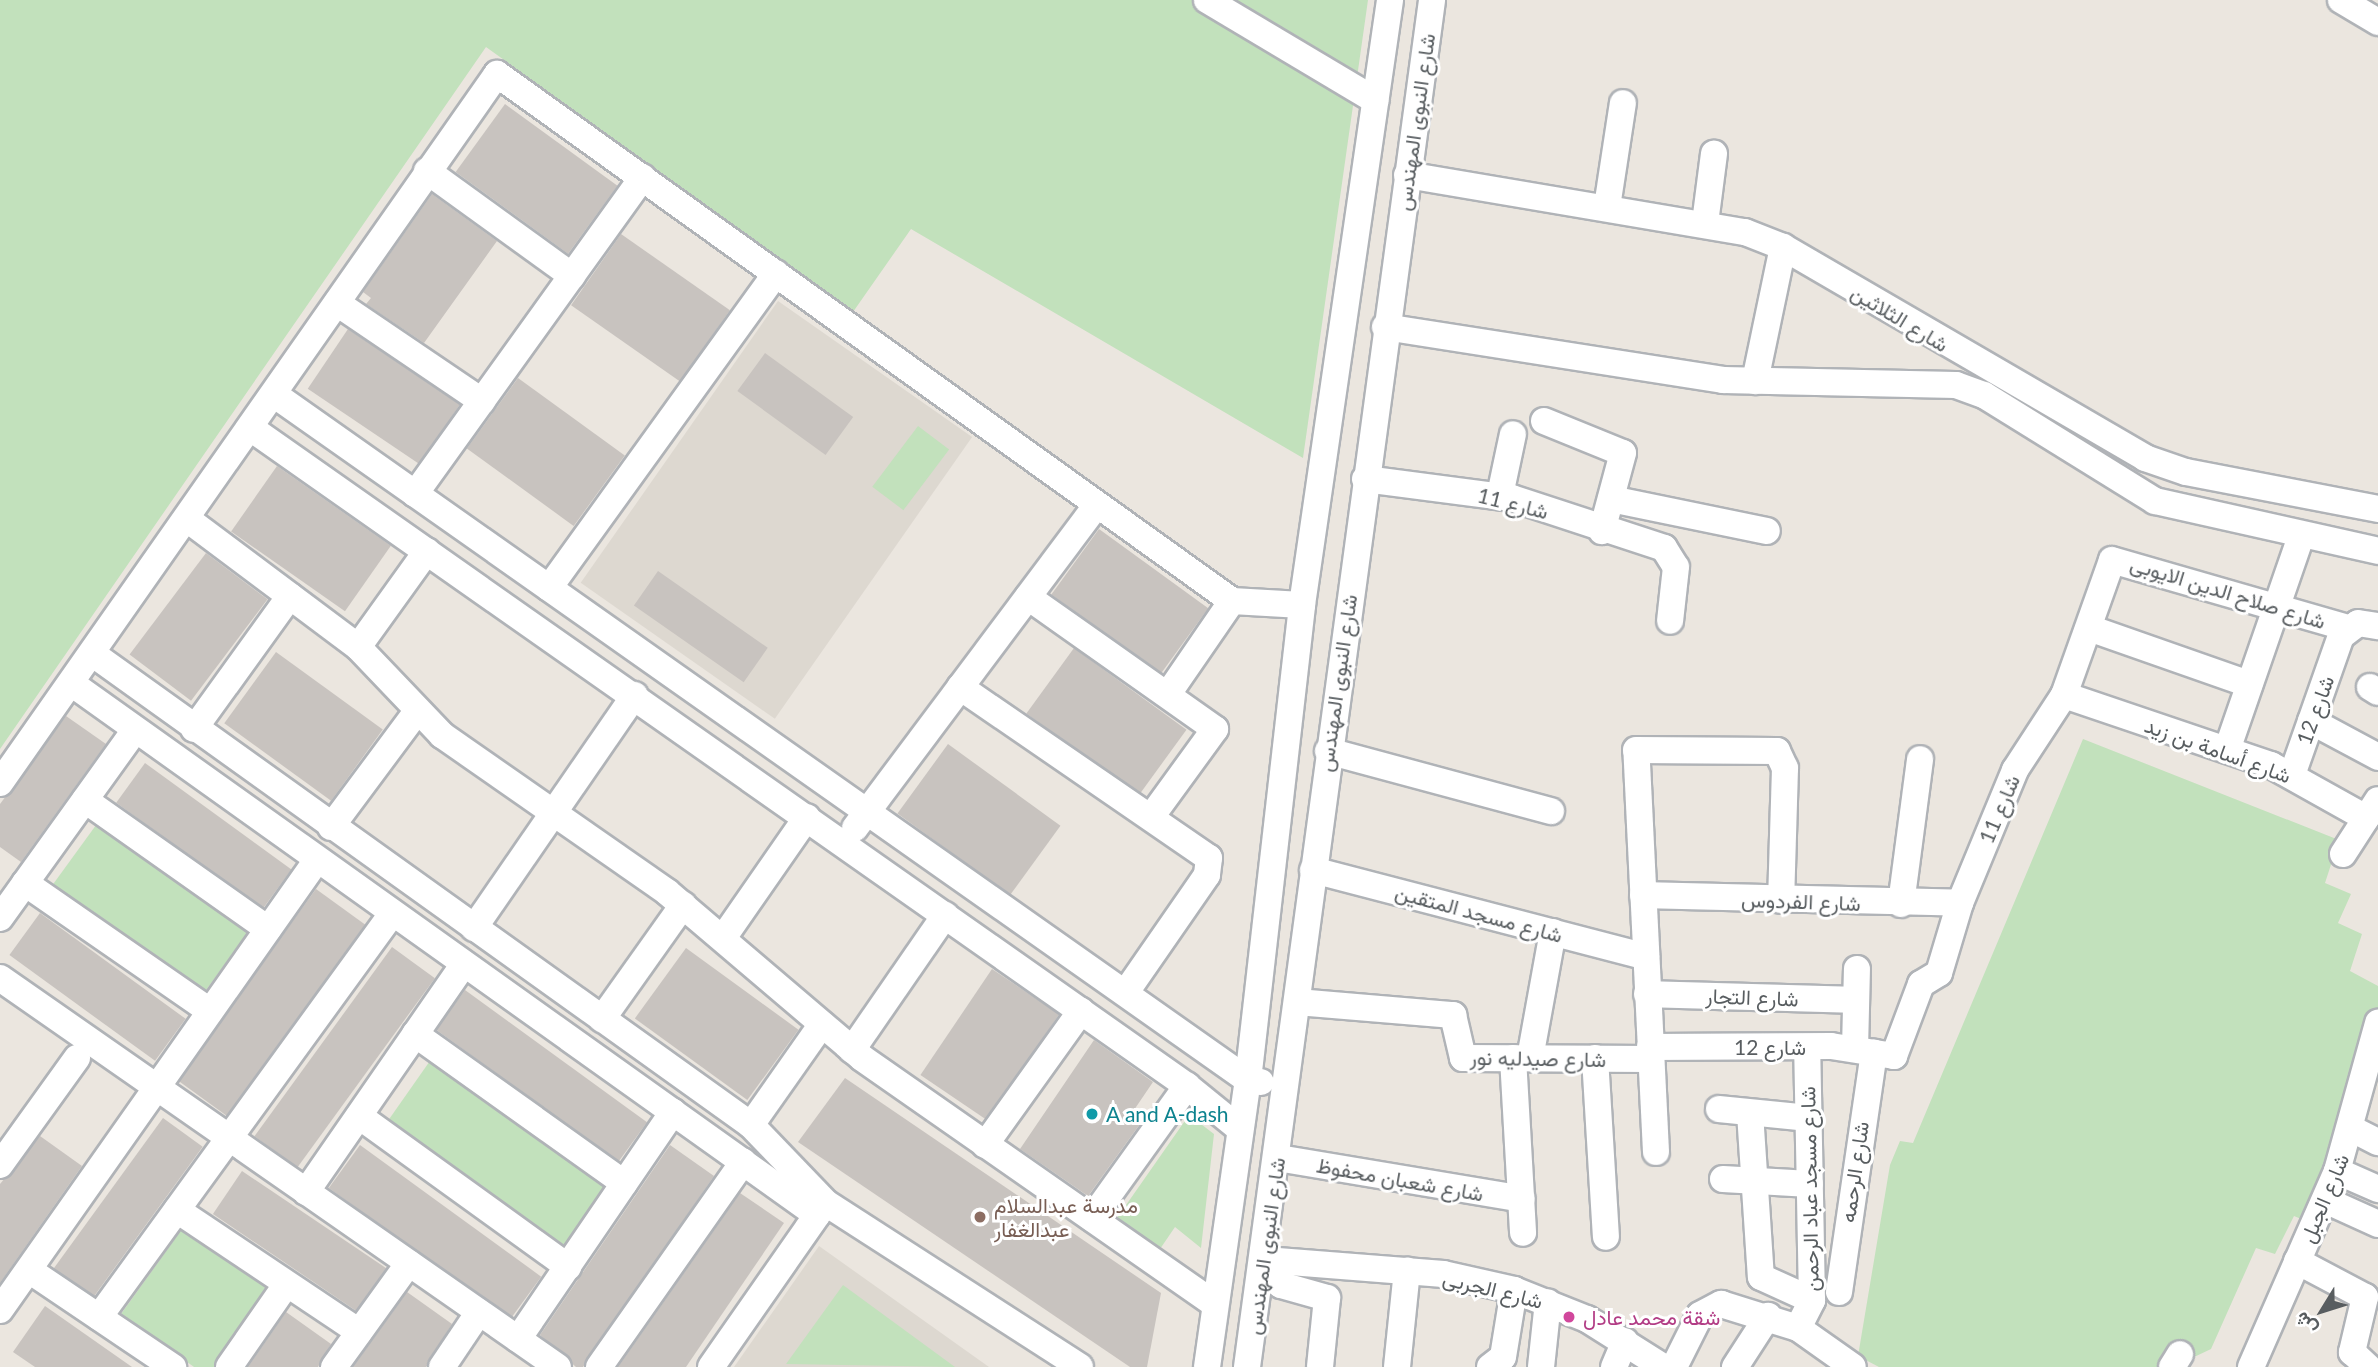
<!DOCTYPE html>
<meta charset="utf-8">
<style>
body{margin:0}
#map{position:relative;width:2378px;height:1367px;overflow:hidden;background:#ebe6df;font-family:Lato,Vazirmatn,sans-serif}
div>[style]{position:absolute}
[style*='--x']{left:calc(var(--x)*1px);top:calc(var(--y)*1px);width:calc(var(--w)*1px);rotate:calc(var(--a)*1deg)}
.education>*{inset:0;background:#ddd8d0;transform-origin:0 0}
.green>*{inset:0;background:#c2e1bc;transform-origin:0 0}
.building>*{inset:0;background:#c8c3bf;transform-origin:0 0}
.roads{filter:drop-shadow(2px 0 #b0b3b7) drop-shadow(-2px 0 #b0b3b7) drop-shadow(0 2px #b0b3b7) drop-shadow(0 -2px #b0b3b7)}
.minor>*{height:26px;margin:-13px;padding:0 13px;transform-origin:13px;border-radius:13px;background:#fff}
.dots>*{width:19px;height:19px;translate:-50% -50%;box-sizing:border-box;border:4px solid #fff;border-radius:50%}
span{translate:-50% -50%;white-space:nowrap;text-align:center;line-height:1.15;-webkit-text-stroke:6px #fff;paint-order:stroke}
.street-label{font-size:21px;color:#585d60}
.culture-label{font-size:21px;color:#0d838f}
.left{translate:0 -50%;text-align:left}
.education-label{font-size:21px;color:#785e54}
.hotel-label{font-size:21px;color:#b23c85}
.north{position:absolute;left:2287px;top:1276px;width:70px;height:70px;-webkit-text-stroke:5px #fff;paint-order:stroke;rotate:232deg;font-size:19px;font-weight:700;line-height:28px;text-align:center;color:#585d60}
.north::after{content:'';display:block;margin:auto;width:24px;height:32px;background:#585d60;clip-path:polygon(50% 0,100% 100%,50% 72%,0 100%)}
</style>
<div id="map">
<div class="education">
<div style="left:778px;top:301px;width:237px;height:344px;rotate:35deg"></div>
<div style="clip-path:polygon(819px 1246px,989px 1367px,734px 1367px)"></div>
</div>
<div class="green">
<div style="clip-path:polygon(0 0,1368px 0,1303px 458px,911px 229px,853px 312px,486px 47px,0 749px)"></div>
<div style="left:918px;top:426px;width:39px;height:76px;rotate:37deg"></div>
<div style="clip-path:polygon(2083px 739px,2339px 840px,2325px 883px,2351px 894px,2338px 923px,2362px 934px,2350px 971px,2378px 986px,2378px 1030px,2313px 1224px,2294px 1216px,2275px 1254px,2256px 1248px,2211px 1349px,2173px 1367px,1879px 1367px,1858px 1356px,1890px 1165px,1900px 1141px,1913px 1143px)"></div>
<div style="left:99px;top:821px;width:186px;height:80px;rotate:36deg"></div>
<div style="left:432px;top:1058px;width:225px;height:81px;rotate:35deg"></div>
<div style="clip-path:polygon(1189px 1115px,1214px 1134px,1201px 1248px,1175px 1227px,1160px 1249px,1117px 1218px)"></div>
<div style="clip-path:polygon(187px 1222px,274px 1285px,215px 1367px,194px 1367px,121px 1314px)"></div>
<div style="clip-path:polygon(843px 1285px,955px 1367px,786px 1364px)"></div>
</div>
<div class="building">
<div style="left:505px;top:104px;width:139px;height:84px;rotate:36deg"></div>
<div style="clip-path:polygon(432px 194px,497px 241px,424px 343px,366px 304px,371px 298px,363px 292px)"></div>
<div style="left:621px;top:234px;width:133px;height:87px;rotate:35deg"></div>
<div style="left:348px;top:329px;width:135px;height:72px;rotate:34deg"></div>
<div style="left:765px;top:353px;width:109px;height:47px;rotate:36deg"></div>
<div style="left:518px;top:378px;width:132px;height:87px;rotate:36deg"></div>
<div style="left:277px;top:466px;width:139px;height:80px;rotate:35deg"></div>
<div style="left:1099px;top:529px;width:135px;height:81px;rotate:36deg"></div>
<div style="left:206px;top:553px;width:77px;height:127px;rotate:37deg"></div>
<div style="left:658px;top:571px;width:134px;height:42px;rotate:35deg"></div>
<div style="left:1074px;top:648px;width:139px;height:81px;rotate:36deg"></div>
<div style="left:276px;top:652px;width:132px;height:88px;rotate:36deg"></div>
<div style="clip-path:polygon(66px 716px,106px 744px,21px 862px,0 847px,0 804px)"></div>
<div style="left:948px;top:744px;width:139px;height:86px;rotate:36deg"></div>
<div style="left:145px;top:763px;width:181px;height:49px;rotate:36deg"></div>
<div style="left:316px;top:889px;width:61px;height:236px;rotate:36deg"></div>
<div style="left:40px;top:913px;width:180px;height:52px;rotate:36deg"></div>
<div style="left:392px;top:947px;width:53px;height:234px;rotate:36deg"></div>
<div style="left:686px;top:948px;width:139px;height:87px;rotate:36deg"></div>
<div style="left:992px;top:969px;width:81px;height:128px;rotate:34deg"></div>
<div style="left:465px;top:990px;width:225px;height:49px;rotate:36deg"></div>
<div style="clip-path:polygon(1094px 1040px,1153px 1082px,1134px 1110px,1145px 1117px,1088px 1196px,1020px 1149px)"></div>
<div style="clip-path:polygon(845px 1078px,1161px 1293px,1147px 1367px,1130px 1367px,798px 1142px)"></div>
<div style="left:163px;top:1118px;width:49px;height:186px;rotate:36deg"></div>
<div style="clip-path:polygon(40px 1136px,82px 1166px,0 1283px,0 1184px)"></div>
<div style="left:360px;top:1145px;width:224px;height:53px;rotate:36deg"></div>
<div style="clip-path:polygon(670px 1145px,714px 1176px,583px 1367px,576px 1367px,540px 1335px)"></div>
<div style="left:242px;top:1171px;width:174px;height:52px;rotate:34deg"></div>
<div style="clip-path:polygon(740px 1193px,784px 1223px,686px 1367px,618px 1367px)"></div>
<div style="clip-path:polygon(407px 1292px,452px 1324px,426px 1367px,353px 1367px)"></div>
<div style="clip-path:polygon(45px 1306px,132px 1367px,35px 1367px,13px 1352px)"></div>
<div style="clip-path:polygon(286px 1312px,331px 1344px,318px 1367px,248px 1367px)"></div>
</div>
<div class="roads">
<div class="minor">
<div style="--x:1207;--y:0;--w:196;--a:30.8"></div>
<div style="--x:2341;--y:0;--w:43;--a:30.7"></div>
<div style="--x:427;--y:171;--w:179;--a:35.9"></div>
<div style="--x:1407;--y:175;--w:343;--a:9.6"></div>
<div style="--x:1745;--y:232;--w:41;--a:21.5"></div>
<div style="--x:1783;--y:247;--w:419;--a:30.2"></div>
<div style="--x:2145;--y:458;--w:43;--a:18.9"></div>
<div style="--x:2186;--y:472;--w:196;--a:10.9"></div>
<div style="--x:1607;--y:207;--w:105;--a:-81.3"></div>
<div style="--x:1705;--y:223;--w:70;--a:-82.6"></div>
<div style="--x:337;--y:303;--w:175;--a:34.1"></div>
<div style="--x:1385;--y:327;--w:342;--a:8.9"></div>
<div style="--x:1723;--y:380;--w:233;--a:1.2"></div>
<div style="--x:1956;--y:385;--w:30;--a:20"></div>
<div style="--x:1984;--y:395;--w:201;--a:31.8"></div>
<div style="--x:2155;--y:501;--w:229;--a:12.6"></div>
<div style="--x:1755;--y:381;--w:137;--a:-78.2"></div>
<div style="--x:275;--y:395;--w:1190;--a:35.15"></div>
<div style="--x:1248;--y:1080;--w:13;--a:9"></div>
<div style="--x:1544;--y:421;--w:85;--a:22.1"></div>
<div style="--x:1623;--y:453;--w:81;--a:105.1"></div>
<div style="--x:252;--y:429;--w:1143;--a:35.09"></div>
<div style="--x:1187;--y:1086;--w:68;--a:39.1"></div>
<div style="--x:1365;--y:479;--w:148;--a:7.4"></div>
<div style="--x:1512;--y:498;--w:160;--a:18.2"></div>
<div style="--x:1664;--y:548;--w:22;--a:58"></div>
<div style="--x:1676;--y:567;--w:54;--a:96.3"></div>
<div style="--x:415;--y:494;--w:390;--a:-54.3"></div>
<div style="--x:1500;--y:495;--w:62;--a:-78"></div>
<div style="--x:1611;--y:499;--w:159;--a:11.6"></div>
<div style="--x:187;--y:519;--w:214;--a:36.8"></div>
<div style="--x:358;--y:647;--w:122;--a:46.3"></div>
<div style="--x:442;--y:735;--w:274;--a:34.9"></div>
<div style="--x:667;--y:892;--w:256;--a:40.4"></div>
<div style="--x:862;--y:1058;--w:430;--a:34.9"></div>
<div style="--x:549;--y:588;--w:388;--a:-54.2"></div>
<div style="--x:1028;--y:597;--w:229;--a:35.2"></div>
<div style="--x:1215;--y:729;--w:109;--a:126"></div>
<div style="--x:2089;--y:628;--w:170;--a:19.3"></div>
<div style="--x:358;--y:647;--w:118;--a:-54.3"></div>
<div style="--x:93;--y:654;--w:809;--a:35.6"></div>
<div style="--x:751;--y:1125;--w:108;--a:46.1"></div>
<div style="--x:826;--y:1203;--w:302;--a:32.8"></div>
<div style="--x:71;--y:683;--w:916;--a:35.49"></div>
<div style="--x:817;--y:1215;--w:12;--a:-55"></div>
<div style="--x:960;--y:687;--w:302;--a:34.5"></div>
<div style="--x:1209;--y:858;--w:17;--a:97"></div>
<div style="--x:1207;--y:875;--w:142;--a:124.7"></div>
<div style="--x:2370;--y:687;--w:9;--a:32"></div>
<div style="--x:1168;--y:694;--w:113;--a:-55.5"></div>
<div style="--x:2064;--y:695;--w:219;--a:18.7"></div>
<div style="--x:2271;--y:765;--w:109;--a:29.2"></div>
<div style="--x:2311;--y:721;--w:76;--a:28.2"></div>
<div style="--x:194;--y:729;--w:164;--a:-54.2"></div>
<div style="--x:2227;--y:750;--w:226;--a:-70.9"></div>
<div style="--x:1328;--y:751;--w:231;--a:15.1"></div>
<div style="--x:2292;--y:775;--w:147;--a:-70.6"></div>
<div style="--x:2341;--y:636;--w:21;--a:-37"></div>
<div style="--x:2358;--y:623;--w:20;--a:9"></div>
<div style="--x:0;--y:783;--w:866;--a:-54.97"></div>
<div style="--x:497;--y:74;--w:904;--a:35.64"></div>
<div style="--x:1232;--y:601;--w:70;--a:3.3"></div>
<div style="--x:85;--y:800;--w:224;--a:35.2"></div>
<div style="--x:331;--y:827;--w:144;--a:-53.4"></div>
<div style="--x:855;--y:828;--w:402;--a:-53.2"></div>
<div style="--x:2343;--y:854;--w:64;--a:-57.1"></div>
<div style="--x:1313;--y:870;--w:344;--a:14.6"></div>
<div style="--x:25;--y:883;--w:225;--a:34.7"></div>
<div style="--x:1643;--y:895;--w:317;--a:1.4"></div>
<div style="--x:1901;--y:904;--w:146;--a:-82.5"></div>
<div style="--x:0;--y:918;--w:231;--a:-54.3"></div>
<div style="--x:474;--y:928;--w:283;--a:-55.4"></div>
<div style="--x:723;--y:938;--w:147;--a:-55.2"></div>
<div style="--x:0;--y:978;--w:680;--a:34.88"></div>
<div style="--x:1647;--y:994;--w:209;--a:1.6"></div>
<div style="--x:1297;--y:1002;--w:157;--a:4.8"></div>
<div style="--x:1453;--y:1015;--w:44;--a:76.9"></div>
<div style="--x:1463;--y:1058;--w:188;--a:0.3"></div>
<div style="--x:602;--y:1019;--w:140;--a:-54.6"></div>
<div style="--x:415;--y:1034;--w:257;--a:35.5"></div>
<div style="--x:1650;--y:1047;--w:181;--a:-0.3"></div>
<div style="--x:1831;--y:1046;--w:64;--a:9"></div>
<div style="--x:1894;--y:1056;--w:77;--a:-69.4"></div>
<div style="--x:1921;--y:984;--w:21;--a:-31"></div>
<div style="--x:1939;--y:973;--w:73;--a:-73.3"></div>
<div style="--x:1960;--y:903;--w:144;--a:-67.5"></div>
<div style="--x:2015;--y:770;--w:90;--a:-56.8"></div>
<div style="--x:2064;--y:695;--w:143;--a:-70.4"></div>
<div style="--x:2112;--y:560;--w:246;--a:16.1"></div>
<div style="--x:1855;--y:1049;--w:80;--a:-88.6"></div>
<div style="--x:852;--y:1050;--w:164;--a:-55.4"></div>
<div style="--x:1513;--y:1058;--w:175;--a:86.7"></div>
<div style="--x:1530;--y:1058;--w:128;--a:-79.7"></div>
<div style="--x:1595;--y:1058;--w:179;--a:86.5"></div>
<div style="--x:1719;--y:1109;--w:90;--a:5.7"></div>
<div style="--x:1750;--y:1113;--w:164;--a:86.2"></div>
<div style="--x:1761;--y:1277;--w:56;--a:24.3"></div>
<div style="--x:359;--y:1116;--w:258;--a:35.8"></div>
<div style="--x:751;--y:1125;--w:123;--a:-54.9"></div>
<div style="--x:2352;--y:1129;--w:29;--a:27"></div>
<div style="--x:985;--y:1145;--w:165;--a:-54.4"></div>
<div style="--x:1656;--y:1152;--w:402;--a:-92.8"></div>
<div style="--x:1636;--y:750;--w:141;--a:0.4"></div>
<div style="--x:1777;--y:751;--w:19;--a:65"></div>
<div style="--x:1785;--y:768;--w:132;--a:91.7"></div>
<div style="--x:1278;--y:1158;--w:247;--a:9.5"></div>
<div style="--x:0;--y:1165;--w:132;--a:-54.3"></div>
<div style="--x:2337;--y:1171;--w:45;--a:23.7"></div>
<div style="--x:1723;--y:1179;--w:87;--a:3.3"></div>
<div style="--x:306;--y:1192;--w:276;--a:-55.3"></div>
<div style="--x:2325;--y:1200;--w:58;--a:24.4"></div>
<div style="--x:177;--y:1210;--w:219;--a:33.8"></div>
<div style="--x:1092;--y:1218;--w:163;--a:-54.3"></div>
<div style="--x:1265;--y:1260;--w:179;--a:4.5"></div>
<div style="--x:1443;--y:1274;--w:73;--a:12.7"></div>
<div style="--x:1514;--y:1290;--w:79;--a:21.7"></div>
<div style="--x:1587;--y:1319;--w:90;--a:32.3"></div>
<div style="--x:2297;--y:1261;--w:77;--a:27.9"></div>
<div style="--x:2365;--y:1297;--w:57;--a:103.3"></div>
<div style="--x:2352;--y:1352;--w:22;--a:43"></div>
<div style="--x:29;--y:1270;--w:174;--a:34"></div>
<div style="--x:1263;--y:1272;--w:22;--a:36"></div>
<div style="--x:1281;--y:1285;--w:48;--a:15.8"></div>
<div style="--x:1327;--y:1298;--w:69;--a:95.8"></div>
<div style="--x:1839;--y:1292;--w:242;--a:-81.7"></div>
<div style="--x:0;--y:1310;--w:550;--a:-54.84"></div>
<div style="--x:99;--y:1317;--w:498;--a:-54"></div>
<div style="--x:1798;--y:1328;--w:31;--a:-63"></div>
<div style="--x:1812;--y:1300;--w:253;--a:-91.1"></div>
<div style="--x:518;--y:1339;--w:275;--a:-55.7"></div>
<div style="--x:229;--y:1367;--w:100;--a:-55.2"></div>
<div style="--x:334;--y:1367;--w:128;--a:-54.2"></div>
<div style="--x:442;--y:1367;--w:66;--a:-56.1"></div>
<div style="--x:599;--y:1367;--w:251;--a:-54.9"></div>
<div style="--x:711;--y:1367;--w:185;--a:-55.1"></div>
<div style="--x:1207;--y:1367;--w:290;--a:-81.9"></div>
<div style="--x:1248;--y:1080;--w:478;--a:-83.5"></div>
<div style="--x:1302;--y:605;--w:611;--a:-81.72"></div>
<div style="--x:1247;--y:1367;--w:1379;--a:-82.29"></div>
<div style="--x:1397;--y:1367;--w:97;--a:-84.1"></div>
<div style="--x:1490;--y:1367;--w:16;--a:-38"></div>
<div style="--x:1503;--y:1357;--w:68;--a:-80.7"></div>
<div style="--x:1541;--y:1367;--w:65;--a:-83.9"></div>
<div style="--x:1614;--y:1367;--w:28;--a:-67"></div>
<div style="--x:1674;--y:1367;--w:58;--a:-63.4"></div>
<div style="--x:1700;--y:1315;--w:24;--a:-28"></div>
<div style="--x:1721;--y:1304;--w:81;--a:17.3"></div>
<div style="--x:1798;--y:1328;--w:67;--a:35.3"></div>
<div style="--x:1735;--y:1367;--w:61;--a:-57.1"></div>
<div style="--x:2172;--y:1367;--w:15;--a:-58"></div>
<div style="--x:2251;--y:1367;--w:214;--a:-66.3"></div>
<div style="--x:2337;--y:1171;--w:154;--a:-74.5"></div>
</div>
</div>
<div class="dots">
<div style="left:1092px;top:1114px;background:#0f9aa8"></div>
<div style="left:980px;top:1217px;background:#8d6e63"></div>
<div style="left:1569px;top:1317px;background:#d1479c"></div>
</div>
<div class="street-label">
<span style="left:1415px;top:122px;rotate:-82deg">شارع النبوى المهندس</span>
<span style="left:1900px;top:318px;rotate:31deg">شارع الثلاثين</span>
<span style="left:1513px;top:503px;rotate:14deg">شارع 11</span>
<span style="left:2228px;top:592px;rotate:17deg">شارع صلاح الدين الايوبى</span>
<span style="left:1337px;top:683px;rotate:-82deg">شارع النبوى المهندس</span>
<span style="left:2315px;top:710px;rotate:-70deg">شارع 12</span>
<span style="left:2218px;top:750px;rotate:20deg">شارع أسامة بن زيد</span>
<span style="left:1999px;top:809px;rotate:-67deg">شارع 11</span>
<span style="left:1801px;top:901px;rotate:2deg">شارع الفردوس</span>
<span style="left:1479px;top:913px;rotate:15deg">شارع مسجد المتقين</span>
<span style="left:1752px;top:997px;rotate:2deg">شارع التجار</span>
<span style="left:1770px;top:1047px">شارع 12</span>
<span style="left:1538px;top:1058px;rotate:1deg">شارع صيدليه نور</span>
<span style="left:1854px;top:1172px;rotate:-82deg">شارع الرحمه</span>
<span style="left:1400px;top:1179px;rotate:10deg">شارع شعبان محفوظ</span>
<span style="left:1809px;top:1189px;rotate:-91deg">شارع مسجد عباد الرحمن</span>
<span style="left:2324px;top:1198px;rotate:-67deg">شارع الجبل</span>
<span style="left:1265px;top:1246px;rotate:-82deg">شارع النبوى المهندس</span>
<span style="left:1493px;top:1289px;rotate:14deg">شارع الجربى</span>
</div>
<div class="culture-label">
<span class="left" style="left:1106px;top:1114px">A and A-dash</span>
</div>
<div class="education-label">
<span class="left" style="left:994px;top:1217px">مدرسة عبدالسلام<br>عبدالغفار</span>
</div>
<div class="hotel-label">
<span class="left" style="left:1583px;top:1317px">شقة محمد عادل</span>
</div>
<div class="north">ش</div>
</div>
